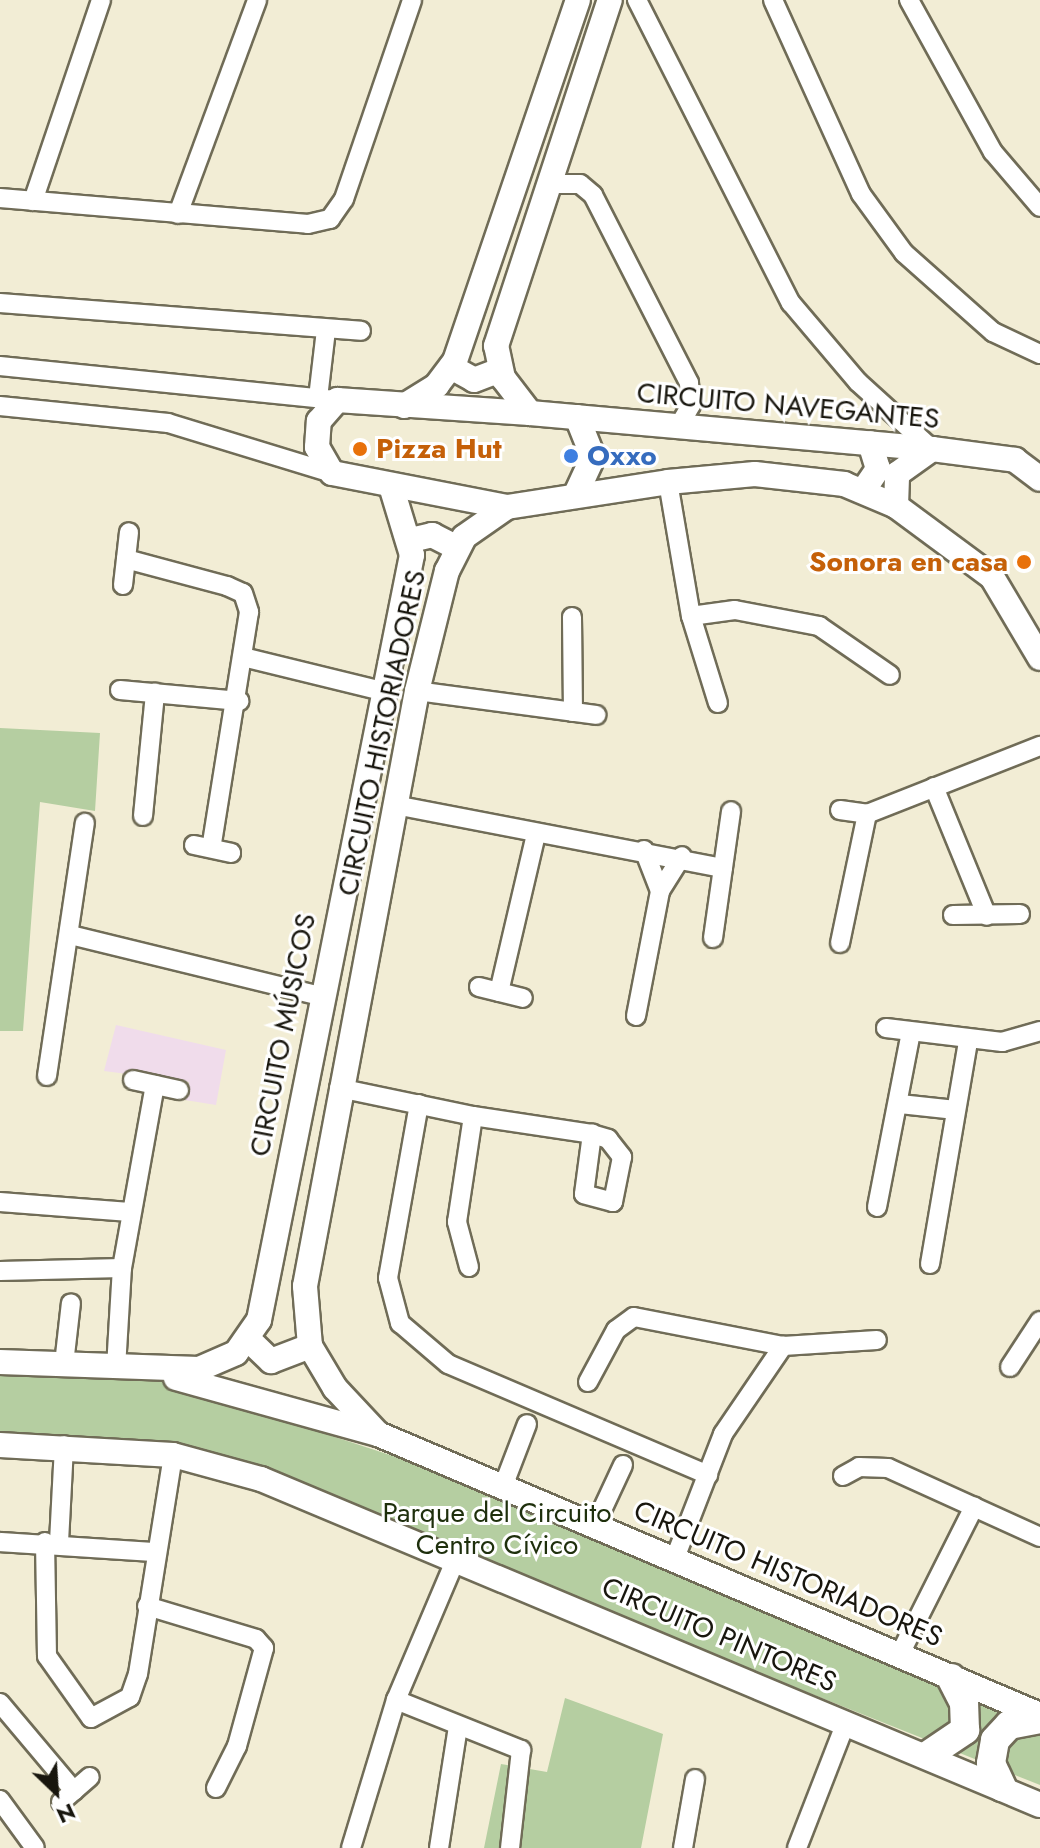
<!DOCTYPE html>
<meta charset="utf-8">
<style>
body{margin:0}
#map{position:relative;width:1040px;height:1848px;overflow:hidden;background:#f2edd5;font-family:Jost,sans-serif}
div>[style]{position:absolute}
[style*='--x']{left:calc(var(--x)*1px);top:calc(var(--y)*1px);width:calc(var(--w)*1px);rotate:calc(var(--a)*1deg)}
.education>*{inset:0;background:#f0dceb}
.green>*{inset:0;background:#b5cea1}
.roads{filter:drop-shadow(2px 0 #706c57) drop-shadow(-2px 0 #706c57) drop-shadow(0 2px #706c57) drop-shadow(0 -2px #706c57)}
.street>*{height:18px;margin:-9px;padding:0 9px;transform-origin:9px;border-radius:9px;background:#fff}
.secondary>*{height:24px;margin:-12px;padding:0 12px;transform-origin:12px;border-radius:12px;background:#fff}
.primary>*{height:28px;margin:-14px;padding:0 14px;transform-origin:14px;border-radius:14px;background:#fff}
.dots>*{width:22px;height:22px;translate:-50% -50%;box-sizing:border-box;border:4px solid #fff;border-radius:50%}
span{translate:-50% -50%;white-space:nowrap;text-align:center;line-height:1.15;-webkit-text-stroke:6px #fff;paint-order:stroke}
.street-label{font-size:28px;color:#18160e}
.food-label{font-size:28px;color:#c56008;font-weight:700}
.left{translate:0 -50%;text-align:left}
.right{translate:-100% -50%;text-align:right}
.shop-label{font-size:28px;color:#366cbe;font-weight:700}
.park-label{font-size:28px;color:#1e2f0c}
.north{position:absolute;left:16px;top:1752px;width:80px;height:80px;-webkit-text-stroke:6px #fff;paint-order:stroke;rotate:155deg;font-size:22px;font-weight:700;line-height:32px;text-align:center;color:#18160e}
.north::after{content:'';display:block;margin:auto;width:28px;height:36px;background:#18160e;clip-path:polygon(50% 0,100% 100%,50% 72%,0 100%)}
</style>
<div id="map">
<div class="education">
<div style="clip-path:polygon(116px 1025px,226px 1050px,216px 1105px,185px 1100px,189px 1082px,104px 1071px)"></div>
</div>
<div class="green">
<div style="clip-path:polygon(0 728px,100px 733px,95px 811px,40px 802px,23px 1031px,0 1031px)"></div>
<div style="clip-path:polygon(0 1368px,161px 1380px,500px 1491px,1040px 1720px,1040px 1785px,340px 1506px,176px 1451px,0 1441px)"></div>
<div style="clip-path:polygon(565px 1698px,663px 1734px,641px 1848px,484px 1848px,501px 1764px,547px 1772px)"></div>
</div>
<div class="roads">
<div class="street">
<div style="--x:637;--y:0;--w:340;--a:63.1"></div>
<div style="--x:791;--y:303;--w:104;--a:49.7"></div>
<div style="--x:858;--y:382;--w:100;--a:42.2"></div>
<div style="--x:773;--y:0;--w:213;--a:65.6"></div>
<div style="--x:861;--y:194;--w:73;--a:53.9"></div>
<div style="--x:904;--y:253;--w:119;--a:41.6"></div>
<div style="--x:993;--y:332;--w:52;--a:25.1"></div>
<div style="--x:909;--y:0;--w:174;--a:61.1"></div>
<div style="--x:993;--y:152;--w:72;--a:49.5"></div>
<div style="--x:548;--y:184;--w:32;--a:0"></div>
<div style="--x:580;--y:184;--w:17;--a:40"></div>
<div style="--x:593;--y:195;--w:211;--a:62.9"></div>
<div style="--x:689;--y:383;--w:22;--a:85"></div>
<div style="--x:691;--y:405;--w:24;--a:120"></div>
<div style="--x:0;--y:198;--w:309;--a:4.8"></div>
<div style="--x:308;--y:224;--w:23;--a:-13"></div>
<div style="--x:330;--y:219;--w:24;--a:-55"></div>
<div style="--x:344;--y:199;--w:210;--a:-71.1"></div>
<div style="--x:33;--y:201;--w:212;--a:-71.3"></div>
<div style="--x:178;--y:214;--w:228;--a:-69.7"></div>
<div style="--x:0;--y:303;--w:362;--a:4.4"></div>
<div style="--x:0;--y:366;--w:339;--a:5.8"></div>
<div style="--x:318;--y:398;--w:68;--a:-83.3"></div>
<div style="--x:0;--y:406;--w:169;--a:5.8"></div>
<div style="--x:168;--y:423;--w:171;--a:17"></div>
<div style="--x:668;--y:482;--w:136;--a:80.3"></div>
<div style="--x:691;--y:616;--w:91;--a:72.8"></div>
<div style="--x:126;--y:559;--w:105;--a:15"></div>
<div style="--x:227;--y:586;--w:17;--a:24"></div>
<div style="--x:243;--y:593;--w:20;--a:72"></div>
<div style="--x:249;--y:612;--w:239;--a:99.1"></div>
<div style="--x:123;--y:585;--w:53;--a:-83.5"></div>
<div style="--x:691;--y:616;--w:44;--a:-7.8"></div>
<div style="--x:735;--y:610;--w:86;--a:10.8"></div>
<div style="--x:819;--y:626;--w:86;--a:34.6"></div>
<div style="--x:572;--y:617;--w:95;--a:89.4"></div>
<div style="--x:247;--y:658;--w:139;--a:13.7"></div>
<div style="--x:120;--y:690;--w:120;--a:5.3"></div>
<div style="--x:417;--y:691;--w:181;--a:7.6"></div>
<div style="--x:934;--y:787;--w:139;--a:67.7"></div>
<div style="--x:395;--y:805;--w:334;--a:10.9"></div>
<div style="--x:840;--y:810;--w:27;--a:8"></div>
<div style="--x:867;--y:814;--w:186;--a:-21.5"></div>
<div style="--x:143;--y:816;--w:124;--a:-84.4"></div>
<div style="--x:194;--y:845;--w:38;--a:12"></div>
<div style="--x:644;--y:850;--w:44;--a:68.7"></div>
<div style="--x:953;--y:915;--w:67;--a:-0.9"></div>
<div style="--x:70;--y:935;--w:257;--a:13.7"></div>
<div style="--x:713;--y:938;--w:128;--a:-81.9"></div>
<div style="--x:840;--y:943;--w:132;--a:-78.2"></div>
<div style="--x:479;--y:987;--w:45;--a:14"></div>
<div style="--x:499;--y:992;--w:162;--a:-76.8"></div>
<div style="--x:636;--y:1016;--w:127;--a:-79.1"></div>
<div style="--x:660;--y:891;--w:41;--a:-57.8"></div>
<div style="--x:886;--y:1028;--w:117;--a:6.9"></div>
<div style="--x:1002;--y:1042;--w:40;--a:-16"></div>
<div style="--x:47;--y:1076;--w:256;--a:-81.5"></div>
<div style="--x:133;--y:1080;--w:47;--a:12.3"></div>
<div style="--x:339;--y:1088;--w:137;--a:11.8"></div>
<div style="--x:473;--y:1116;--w:120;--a:8.6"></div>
<div style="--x:592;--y:1134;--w:17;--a:17"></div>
<div style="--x:608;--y:1139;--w:23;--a:52"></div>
<div style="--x:622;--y:1157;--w:46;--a:101.3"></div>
<div style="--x:613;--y:1202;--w:30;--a:-165"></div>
<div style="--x:584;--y:1194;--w:61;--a:-82.4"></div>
<div style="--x:419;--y:1104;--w:177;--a:100.1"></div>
<div style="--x:388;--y:1278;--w:47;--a:75.1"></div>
<div style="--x:400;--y:1323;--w:63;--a:40.5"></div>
<div style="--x:448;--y:1364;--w:283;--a:23.1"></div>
<div style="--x:900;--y:1104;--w:56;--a:6.1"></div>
<div style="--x:0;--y:1202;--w:130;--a:4.4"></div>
<div style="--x:877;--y:1207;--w:178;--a:-79"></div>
<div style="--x:930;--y:1264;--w:226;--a:-80.3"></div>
<div style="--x:469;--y:1267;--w:47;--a:-104.9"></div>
<div style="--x:457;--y:1222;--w:107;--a:-81.4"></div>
<div style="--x:0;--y:1271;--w:122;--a:-1.4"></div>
<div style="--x:64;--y:1364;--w:61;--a:-83.5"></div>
<div style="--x:1010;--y:1367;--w:55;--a:-56.9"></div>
<div style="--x:116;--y:1368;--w:100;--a:-86.6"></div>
<div style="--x:122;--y:1268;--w:186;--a:-79.8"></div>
<div style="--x:588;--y:1382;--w:59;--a:-61.7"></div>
<div style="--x:616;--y:1330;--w:22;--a:-36"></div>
<div style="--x:634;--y:1317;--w:152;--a:11"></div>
<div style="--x:783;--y:1346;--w:94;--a:-3.7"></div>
<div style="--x:843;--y:1476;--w:18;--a:-29"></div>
<div style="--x:859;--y:1467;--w:29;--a:2"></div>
<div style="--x:888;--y:1468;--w:167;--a:24.4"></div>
<div style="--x:504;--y:1484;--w:64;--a:-69"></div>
<div style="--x:596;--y:1523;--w:64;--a:-65"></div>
<div style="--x:0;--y:1542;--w:156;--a:3.7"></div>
<div style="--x:45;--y:1542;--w:114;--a:89"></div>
<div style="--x:47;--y:1656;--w:76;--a:54.6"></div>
<div style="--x:91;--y:1718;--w:44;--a:-28.3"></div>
<div style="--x:130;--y:1697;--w:24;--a:-71"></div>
<div style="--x:138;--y:1674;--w:222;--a:-80.9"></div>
<div style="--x:59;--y:1542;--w:97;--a:-87"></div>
<div style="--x:675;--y:1558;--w:133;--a:-68.8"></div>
<div style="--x:723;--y:1434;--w:107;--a:-55.7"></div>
<div style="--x:147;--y:1606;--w:114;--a:16.8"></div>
<div style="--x:256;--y:1639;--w:12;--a:48"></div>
<div style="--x:264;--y:1648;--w:102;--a:105.4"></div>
<div style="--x:237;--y:1746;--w:47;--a:116.6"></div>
<div style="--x:900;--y:1654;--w:165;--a:-63.3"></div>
<div style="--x:396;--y:1700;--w:135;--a:21.8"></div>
<div style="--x:521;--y:1750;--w:99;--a:96.4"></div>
<div style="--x:0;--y:1703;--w:115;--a:49.9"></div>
<div style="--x:0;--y:1800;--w:59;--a:53.9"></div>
<div style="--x:61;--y:1802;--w:38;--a:-41"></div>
<div style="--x:351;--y:1848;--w:155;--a:-73.1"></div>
<div style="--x:396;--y:1700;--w:156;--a:-67"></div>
<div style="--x:439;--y:1848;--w:123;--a:-81.1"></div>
<div style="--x:683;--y:1848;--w:70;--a:-80.1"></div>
<div style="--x:797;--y:1848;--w:135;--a:-68.7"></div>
</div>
<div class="secondary">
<div style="--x:451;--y:367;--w:26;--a:29"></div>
<div style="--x:474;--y:380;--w:28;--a:-21"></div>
<div style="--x:404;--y:406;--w:39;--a:-32"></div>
<div style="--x:437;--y:385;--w:30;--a:-53"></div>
<div style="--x:455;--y:361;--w:381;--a:-71.2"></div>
<div style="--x:530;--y:413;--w:44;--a:-127.6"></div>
<div style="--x:503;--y:378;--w:33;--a:-102"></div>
<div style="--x:496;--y:346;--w:364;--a:-71.8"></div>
<div style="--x:863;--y:491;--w:27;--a:-56"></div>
<div style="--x:878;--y:469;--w:27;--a:-107"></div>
<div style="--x:575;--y:496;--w:43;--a:-65.2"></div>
<div style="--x:593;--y:457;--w:43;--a:-111.8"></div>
<div style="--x:896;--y:506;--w:32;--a:-88"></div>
<div style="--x:897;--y:474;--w:43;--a:-35.5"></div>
<div style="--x:507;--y:507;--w:178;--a:-169"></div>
<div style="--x:332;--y:473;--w:30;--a:-120"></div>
<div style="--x:317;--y:447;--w:26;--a:-86"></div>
<div style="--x:319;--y:421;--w:28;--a:-49"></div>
<div style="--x:337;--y:400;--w:193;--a:3.9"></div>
<div style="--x:530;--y:413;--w:404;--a:5.1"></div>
<div style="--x:932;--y:449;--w:84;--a:7.5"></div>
<div style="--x:1015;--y:460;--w:31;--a:37"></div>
<div style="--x:411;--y:540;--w:22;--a:-13"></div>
<div style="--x:432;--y:535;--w:28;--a:27"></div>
<div style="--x:248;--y:1339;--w:32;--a:44"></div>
<div style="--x:271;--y:1361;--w:42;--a:-21"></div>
<div style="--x:0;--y:1362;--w:199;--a:2"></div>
<div style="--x:199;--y:1369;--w:40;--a:-23.4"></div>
<div style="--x:236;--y:1353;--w:40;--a:-55.1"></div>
<div style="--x:259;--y:1320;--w:780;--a:-78.69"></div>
<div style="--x:412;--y:555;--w:69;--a:-106.9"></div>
<div style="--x:176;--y:1378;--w:210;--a:15.5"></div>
<div style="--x:378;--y:1434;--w:719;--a:23"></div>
<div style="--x:378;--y:1434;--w:63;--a:-133.1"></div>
<div style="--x:335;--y:1388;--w:49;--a:-120.8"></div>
<div style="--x:310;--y:1346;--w:60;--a:-94.8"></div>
<div style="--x:305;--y:1286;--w:605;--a:-79.34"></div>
<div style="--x:417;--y:691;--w:124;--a:-76"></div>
<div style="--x:447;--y:571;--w:38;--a:-63"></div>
<div style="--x:464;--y:537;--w:52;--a:-34.9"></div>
<div style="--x:507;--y:507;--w:163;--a:-8.8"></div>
<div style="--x:668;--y:482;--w:87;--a:-5.3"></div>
<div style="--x:755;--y:474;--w:90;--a:6.4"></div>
<div style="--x:844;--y:484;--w:56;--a:22.9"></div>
<div style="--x:896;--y:506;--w:119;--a:36.5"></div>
<div style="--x:992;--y:577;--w:94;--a:59.3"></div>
<div style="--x:0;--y:1445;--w:173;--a:3.3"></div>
<div style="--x:173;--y:1455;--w:91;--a:15.3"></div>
<div style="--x:261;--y:1479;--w:844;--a:22.71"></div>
</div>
<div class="primary">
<div style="--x:928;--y:1755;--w:45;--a:-34"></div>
<div style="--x:965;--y:1730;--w:27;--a:-92"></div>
<div style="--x:964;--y:1703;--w:28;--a:-117"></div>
<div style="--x:1002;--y:1787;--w:26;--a:-115"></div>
<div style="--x:991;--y:1763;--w:23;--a:-80"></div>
<div style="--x:995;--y:1740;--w:21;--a:-47"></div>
<div style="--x:1009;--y:1725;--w:32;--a:-11"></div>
</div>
</div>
<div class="dots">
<div style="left:360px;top:449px;background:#e8710a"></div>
<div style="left:571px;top:456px;background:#3f7fe0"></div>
<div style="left:1024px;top:562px;background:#e8710a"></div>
</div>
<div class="street-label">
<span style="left:788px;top:406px;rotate:5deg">CIRCUITO NAVEGANTES</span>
<span style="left:382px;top:733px;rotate:-78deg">CIRCUITO HISTORIADORES</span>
<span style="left:283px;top:1035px;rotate:-79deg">CIRCUITO MÚSICOS</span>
<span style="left:788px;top:1574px;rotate:23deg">CIRCUITO HISTORIADORES</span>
<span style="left:719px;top:1635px;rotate:23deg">CIRCUITO PINTORES</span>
</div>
<div class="food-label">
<span class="left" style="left:376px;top:449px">Pizza Hut</span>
<span class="right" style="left:1008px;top:562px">Sonora en casa</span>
</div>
<div class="shop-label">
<span class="left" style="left:587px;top:456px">Oxxo</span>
</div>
<div class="park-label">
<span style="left:497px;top:1529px">Parque del Circuito<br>Centro Cívico</span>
</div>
<div class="north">N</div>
</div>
